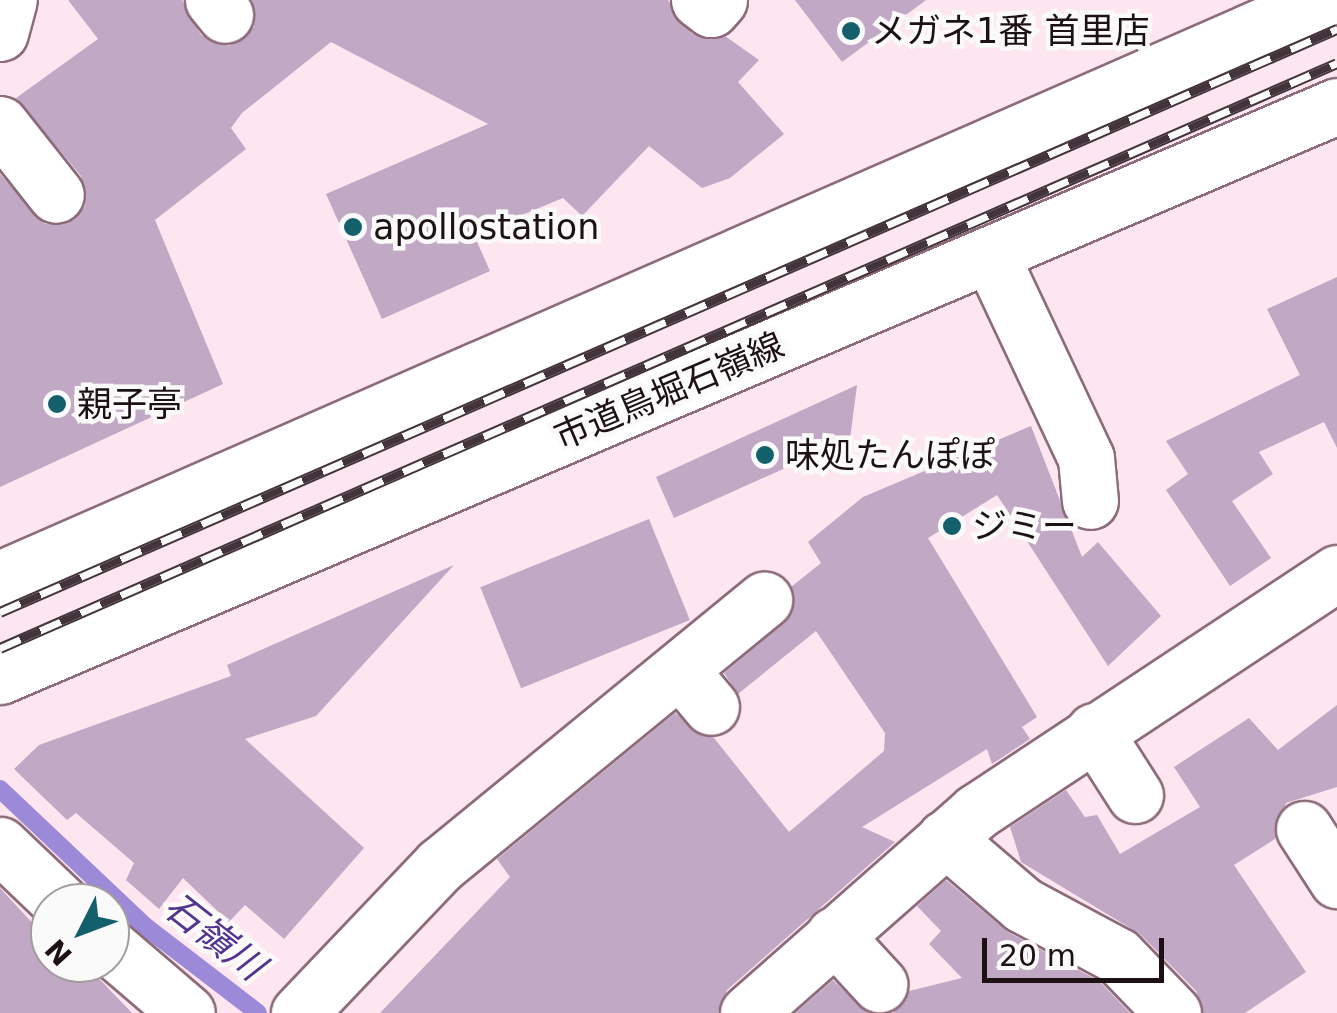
<!DOCTYPE html>
<meta charset="utf-8">
<style>
body{margin:0}
#map{position:relative;width:1337px;height:1013px;overflow:hidden;background:#fde6ef;font-family:"DejaVu Sans","Noto Sans JP",sans-serif}
div>[style]{position:absolute}
[style*='--x']{left:calc(var(--x)*1px);top:calc(var(--y)*1px);width:calc(var(--w)*1px);rotate:calc(var(--a)*1deg)}
.stream>*{height:18px;margin:-9px;padding:0 9px;transform-origin:9px;border-radius:9px;background:#9c89d7}
.building>*{inset:0;background:#c1a8c4;transform-origin:0 0}
.roads{filter:drop-shadow(2px 0 #8d6b7a) drop-shadow(-2px 0 #8d6b7a) drop-shadow(0 2px #8d6b7a) drop-shadow(0 -2px #8d6b7a)}
.minor>*{height:55px;margin:-27.5px;padding:0 27.5px;transform-origin:27.5px;border-radius:27.5px;background:#fff}
.rail>*{height:11px;margin-top:-5.5px;transform-origin:0;background:repeating-linear-gradient(90deg,#fafafa 0 22px,#42343a 0 44px);box-sizing:border-box;border-block:2px solid #42343a}
.dots>*{width:28px;height:28px;translate:-50% -50%;box-sizing:border-box;border:5px solid #fafafa;border-radius:50%}
span{translate:-50% -50%;white-space:nowrap;text-align:center;line-height:1.15;-webkit-text-stroke:9px #fafafa;paint-order:stroke}
.poi-label{font-size:35px;color:#1d1116}
.left{translate:0 -50%;text-align:left}
.street-label{font-size:35px;color:#1d1116}
.water-label{font-size:38px;color:#523490;font-style:italic}
.north{position:absolute;left:30px;top:883px;width:100px;height:100px;box-sizing:border-box;background:#fafafa;border:2px solid #a29d9f;border-radius:50%;rotate:228deg;font-size:28px;font-weight:700;line-height:40px;text-align:center;color:#1d1116}
.north::after{content:'';display:block;margin:auto;width:35px;height:45px;background:#13606c;clip-path:polygon(50% 0,100% 100%,50% 72%,0 100%)}
.scale{position:absolute;left:982px;top:938px;width:182px;height:45px;box-sizing:border-box;border:5px solid #1d1116;border-top:0;padding-left:12px;font-size:30px;line-height:35px;white-space:nowrap;color:#1d1116;-webkit-text-stroke:8px #fafafa;paint-order:stroke}
</style>
<div id="map">
<div class="stream">
<div style="--x:0;--y:789;--w:201;--a:43.4"></div>
<div style="--x:146;--y:927;--w:141;--a:37.5"></div>
</div>
<div class="building">
<div style="clip-path:polygon(68px 0,182px 0,201px 35px,229px 46px,254px 27px,252px 0,668px 0,692px 34px,725px 36px,759px 60px,738px 82px,784px 134px,730px 178px,702px 188px,649px 146px,582px 216px,563px 198px,474px 235px,490px 271px,382px 319px,326px 194px,488px 124px,331px 42px,242px 113px,231px 128px,246px 149px,155px 220px,223px 384px,0 487px,0 174px,45px 224px,74px 220px,85px 206px,81px 176px,16px 98px,98px 39px)"></div>
<div style="clip-path:polygon(795px 0,926px 0,842px 62px)"></div>
<div style="clip-path:polygon(1337px 277px,1337px 448px,1324px 422px,1259px 452px,1273px 474px,1232px 501px,1271px 558px,1230px 586px,1166px 490px,1188px 474px,1166px 441px,1300px 375px,1267px 309px)"></div>
<div style="clip-path:polygon(857px 385px,850px 439px,674px 518px,656px 477px)"></div>
<div style="clip-path:polygon(1031px 426px,1082px 557px,1098px 542px,1161px 616px,1108px 666px,997px 495px,928px 538px,1037px 717px,1022px 727px,1030px 739px,992px 764px,987px 749px,862px 827px,895px 842px,727px 990px,718px 1013px,380px 1013px,510px 877px,497px 859px,675px 713px,714px 738px,789px 832px,884px 751px,885px 733px,816px 631px,738px 694px,724px 673px,784px 623px,791px 587px,821px 563px,808px 542px,863px 497px)"></div>
<div style="left:649px;top:519px;width:109px;height:182px;rotate:68deg"></div>
<div style="clip-path:polygon(454px 565px,316px 716px,245px 739px,364px 848px,284px 939px,245px 905px,229px 922px,183px 878px,159px 909px,126px 880px,134px 863px,76px 813px,67px 820px,14px 769px,39px 745px,231px 676px,227px 665px)"></div>
<div style="clip-path:polygon(1337px 705px,1337px 787px,1286px 803px,1275px 839px,1234px 865px,1306px 972px,1245px 1013px,1203px 1013px,1196px 991px,1140px 934px,1021px 862px,1010px 827px,1066px 790px,1085px 817px,1097px 815px,1120px 854px,1200px 807px,1174px 767px,1249px 718px,1278px 750px)"></div>
<div style="clip-path:polygon(946px 880px,1008px 932px,1099px 981px,1130px 1013px,893px 1013px,909px 991px,962px 978px,929px 944px,941px 931px,917px 906px)"></div>
<div style="clip-path:polygon(0 888px,50px 942px,50px 963px,84px 963px,132px 1013px,0 1013px)"></div>
<div style="clip-path:polygon(833px 980px,868px 1013px,795px 1013px)"></div>
</div>
<div class="roads">
<div class="minor">
<div style="--x:213;--y:0;--w:19;--a:51"></div>
<div style="--x:699;--y:0;--w:15;--a:37"></div>
<div style="--x:711;--y:9;--w:12;--a:-48"></div>
<div style="--x:0;--y:33;--w:34;--a:-75"></div>
<div style="--x:0;--y:124;--w:90;--a:51.7"></div>
<div style="--x:990;--y:254;--w:225;--a:64.8"></div>
<div style="--x:1086;--y:458;--w:43;--a:84.7"></div>
<div style="--x:0;--y:579;--w:1443;--a:-23.65"></div>
<div style="--x:680;--y:670;--w:48;--a:50"></div>
<div style="--x:0;--y:676;--w:1453;--a:-23.09"></div>
<div style="--x:1094;--y:731;--w:76;--a:57.4"></div>
<div style="--x:1304;--y:829;--w:61;--a:57.1"></div>
<div style="--x:945;--y:838;--w:103;--a:40.7"></div>
<div style="--x:1023;--y:905;--w:108;--a:28.2"></div>
<div style="--x:1118;--y:956;--w:79;--a:46"></div>
<div style="--x:0;--y:845;--w:84;--a:43.6"></div>
<div style="--x:834;--y:935;--w:67;--a:47.4"></div>
<div style="--x:110;--y:947;--w:101;--a:40.6"></div>
<div style="--x:299;--y:1013;--w:204;--a:-46.4"></div>
<div style="--x:440;--y:865;--w:419;--a:-39.3"></div>
<div style="--x:748;--y:1013;--w:304;--a:-41.4"></div>
<div style="--x:976;--y:812;--w:433;--a:-33.5"></div>
</div>
</div>
<div class="rail">
<div style="--x:0;--y:612;--w:1459;--a:-23.56"></div>
<div style="--x:0;--y:648;--w:1459;--a:-23.63"></div>
</div>
<div class="dots">
<div style="left:851px;top:31px;background:#13606c"></div>
<div style="left:353px;top:227px;background:#13606c"></div>
<div style="left:57px;top:404px;background:#13606c"></div>
<div style="left:765px;top:455px;background:#13606c"></div>
<div style="left:952px;top:526px;background:#13606c"></div>
</div>
<div class="poi-label">
<span class="left" style="left:871px;top:31px">メガネ1番 首里店</span>
<span class="left" style="left:373px;top:227px">apollostation</span>
<span class="left" style="left:77px;top:404px">親子亭</span>
<span class="left" style="left:785px;top:455px">味処たんぽぽ</span>
<span class="left" style="left:972px;top:526px">ジミー</span>
</div>
<div class="street-label">
<span style="left:669px;top:391px;rotate:-23deg">市道鳥堀石嶺線</span>
</div>
<div class="water-label">
<span style="left:214px;top:937px;rotate:38deg">石嶺川</span>
</div>
<div class="north">N</div>
<div class="scale">20 m</div>
</div>
